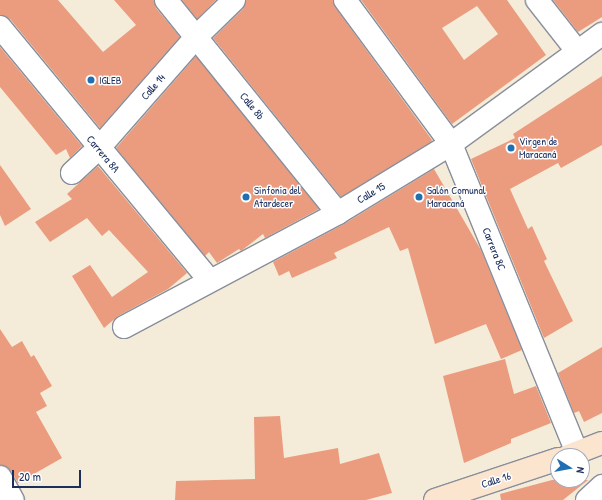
<!DOCTYPE html>
<meta charset="utf-8">
<style>
body{margin:0}
#map{position:relative;width:602px;height:500px;overflow:hidden;background:#f4ecd8;font-family:"Patrick Hand",sans-serif}
div>[style]{position:absolute}
[style*='--x']{left:calc(var(--x)*1px);top:calc(var(--y)*1px);width:calc(var(--w)*1px);rotate:calc(var(--a)*1deg)}
.building>*{inset:0;background:#eb9c7f}
.roads{filter:drop-shadow(1px 0 #888e9b) drop-shadow(-1px 0 #888e9b) drop-shadow(0 1px #888e9b) drop-shadow(0 -1px #888e9b)}
.street>*{height:22px;margin:-11px;padding:0 11px;transform-origin:11px;border-radius:11px;background:#fff}
.secondary>*{height:22px;margin:-11px;padding:0 11px;transform-origin:11px;border-radius:11px;background:#fce5cf}
.dots>*{width:11px;height:11px;translate:-50% -50%;box-sizing:border-box;border:2px solid #fff;border-radius:50%}
span{translate:-50% -50%;white-space:nowrap;text-align:center;line-height:1.15;-webkit-text-stroke:3px #fff;paint-order:stroke}
.poi-label{font-size:11px;color:#1b2f5e}
.left{translate:0 -50%;text-align:left}
.street-label{font-size:11px;color:#1b2f5e}
.north{position:absolute;left:550px;top:448px;width:40px;height:40px;box-sizing:border-box;background:#fff;border:1px solid #a4acbf;border-radius:50%;rotate:101deg;font-size:11px;font-weight:700;line-height:16px;text-align:center;color:#1b2f5e}
.north::after{content:'';display:block;margin:auto;width:14px;height:18px;background:#1f6fb2;clip-path:polygon(50% 0,100% 100%,50% 72%,0 100%)}
.scale{position:absolute;left:12px;top:470px;width:69px;height:18px;box-sizing:border-box;border:2px solid #1b2f5e;border-top:0;padding-left:5px;font-size:12px;line-height:14px;white-space:nowrap;color:#1b2f5e;-webkit-text-stroke:3px #fff;paint-order:stroke}
</style>
<div id="map">
<div class="building">
<div style="clip-path:polygon(0 0,58px 0,103px 52px,136px 25px,114px 0,154px 0,156px 8px,180px 37px,100px 128px,10px 19px,0 15px)"></div>
<div style="clip-path:polygon(182px 0,216px 0,197px 19px)"></div>
<div style="clip-path:polygon(246px 0,333px 0,335px 7px,432px 140px,431px 142px,341px 197px,213px 38px,243px 9px)"></div>
<div style="clip-path:polygon(evenodd,361px 0,507px 0,546px 55px,452px 124px,361px 0,477px 6px,498px 34px,464px 60px,442px 28px,477px 6px)"></div>
<div style="clip-path:polygon(553px 0,602px 0,602px 17px,578px 32px)"></div>
<div style="clip-path:polygon(0 47px,82px 146px,70px 158px,66px 149px,56px 155px,0 87px)"></div>
<div style="clip-path:polygon(196px 56px,319px 209px,265px 238px,263px 234px,241px 251px,239px 249px,217px 263px,209px 252px,205px 256px,116px 148px)"></div>
<div style="clip-path:polygon(602px 76px,602px 145px,561px 168px,558px 163px,510px 189px,528px 229px,532px 226px,547px 259px,544px 261px,573px 321px,544px 338px,471px 159px,515px 138px,513px 134px)"></div>
<div style="clip-path:polygon(0 165px,31px 209px,5px 226px,0 215px)"></div>
<div style="clip-path:polygon(98px 166px,187px 273px,168px 289px,118px 316px,104px 328px,72px 276px,90px 265px,112px 297px,148px 272px,109px 230px,102px 236px,87px 218px,50px 242px,35px 222px,72px 199px,67px 194px)"></div>
<div style="clip-path:polygon(434px 169px,481px 250px,522px 350px,501px 359px,486px 324px,435px 344px,408px 248px,400px 251px,389px 227px,334px 253px,337px 258px,292px 278px,289px 271px,279px 276px,273px 262px,344px 224px)"></div>
<div style="clip-path:polygon(0 329px,12px 347px,22px 341px,31px 357px,34px 355px,52px 386px,40px 393px,47px 406px,36px 412px,62px 458px,18px 483px,11px 471px,0 465px)"></div>
<div style="clip-path:polygon(602px 347px,602px 413px,584px 422px,579px 411px,574px 413px,558px 373px)"></div>
<div style="clip-path:polygon(505px 359px,514px 394px,536px 386px,551px 423px,511px 439px,511px 443px,464px 463px,443px 376px)"></div>
<div style="clip-path:polygon(280px 416px,284px 458px,338px 448px,340px 464px,379px 453px,392px 493px,366px 500px,175px 500px,176px 481px,255px 479px,254px 417px)"></div>
<div style="clip-path:polygon(552px 480px,588px 480px,563px 500px,501px 500px,500px 494px)"></div>
</div>
<div class="roads">
<div class="street">
<div style="--x:166;--y:0;--w:274;--a:51.1"></div>
<div style="--x:345;--y:0;--w:179;--a:53.6"></div>
<div style="--x:451;--y:144;--w:334;--a:67.8"></div>
<div style="--x:537;--y:0;--w:65;--a:51.9"></div>
<div style="--x:0;--y:27;--w:328;--a:50.4"></div>
<div style="--x:72;--y:173;--w:35;--a:-43"></div>
<div style="--x:98;--y:149;--w:149;--a:-48.8"></div>
<div style="--x:196;--y:37;--w:53;--a:-44.2"></div>
<div style="--x:124;--y:327;--w:242;--a:-28"></div>
<div style="--x:338;--y:213;--w:132;--a:-31.4"></div>
<div style="--x:451;--y:144;--w:187;--a:-36.1"></div>
<div style="--x:0;--y:477;--w:26;--a:61"></div>
<div style="--x:587;--y:500;--w:21;--a:-43"></div>
</div>
<div class="secondary">
<div style="--x:568;--y:456;--w:36;--a:-21"></div>
<div style="--x:435;--y:500;--w:130;--a:-18.4"></div>
</div>
</div>
<div class="dots">
<div style="left:91px;top:80px;background:#1f6fb2"></div>
<div style="left:511px;top:148px;background:#1f6fb2"></div>
<div style="left:246px;top:197px;background:#1f6fb2"></div>
<div style="left:419px;top:197px;background:#1f6fb2"></div>
</div>
<div class="poi-label">
<span class="left" style="left:99px;top:80px">IGLEB</span>
<span class="left" style="left:519px;top:148px">Virgen de<br>Maracaná</span>
<span class="left" style="left:254px;top:197px">Sinfonia del<br>Atardecer</span>
<span class="left" style="left:427px;top:197px">Salón Comunal<br>Maracaná</span>
</div>
<div class="street-label">
<span style="left:153px;top:87px;rotate:-49deg">Calle 14</span>
<span style="left:252px;top:106px;rotate:51deg">Calle 8b</span>
<span style="left:103px;top:154px;rotate:50deg">Carrera 8A</span>
<span style="left:371px;top:193px;rotate:-31deg">Calle 15</span>
<span style="left:494px;top:249px;rotate:68deg">Carrera 8C</span>
<span style="left:496px;top:480px;rotate:-18deg">Calle 16</span>
</div>
<div class="north">N</div>
<div class="scale">20 m</div>
</div>
